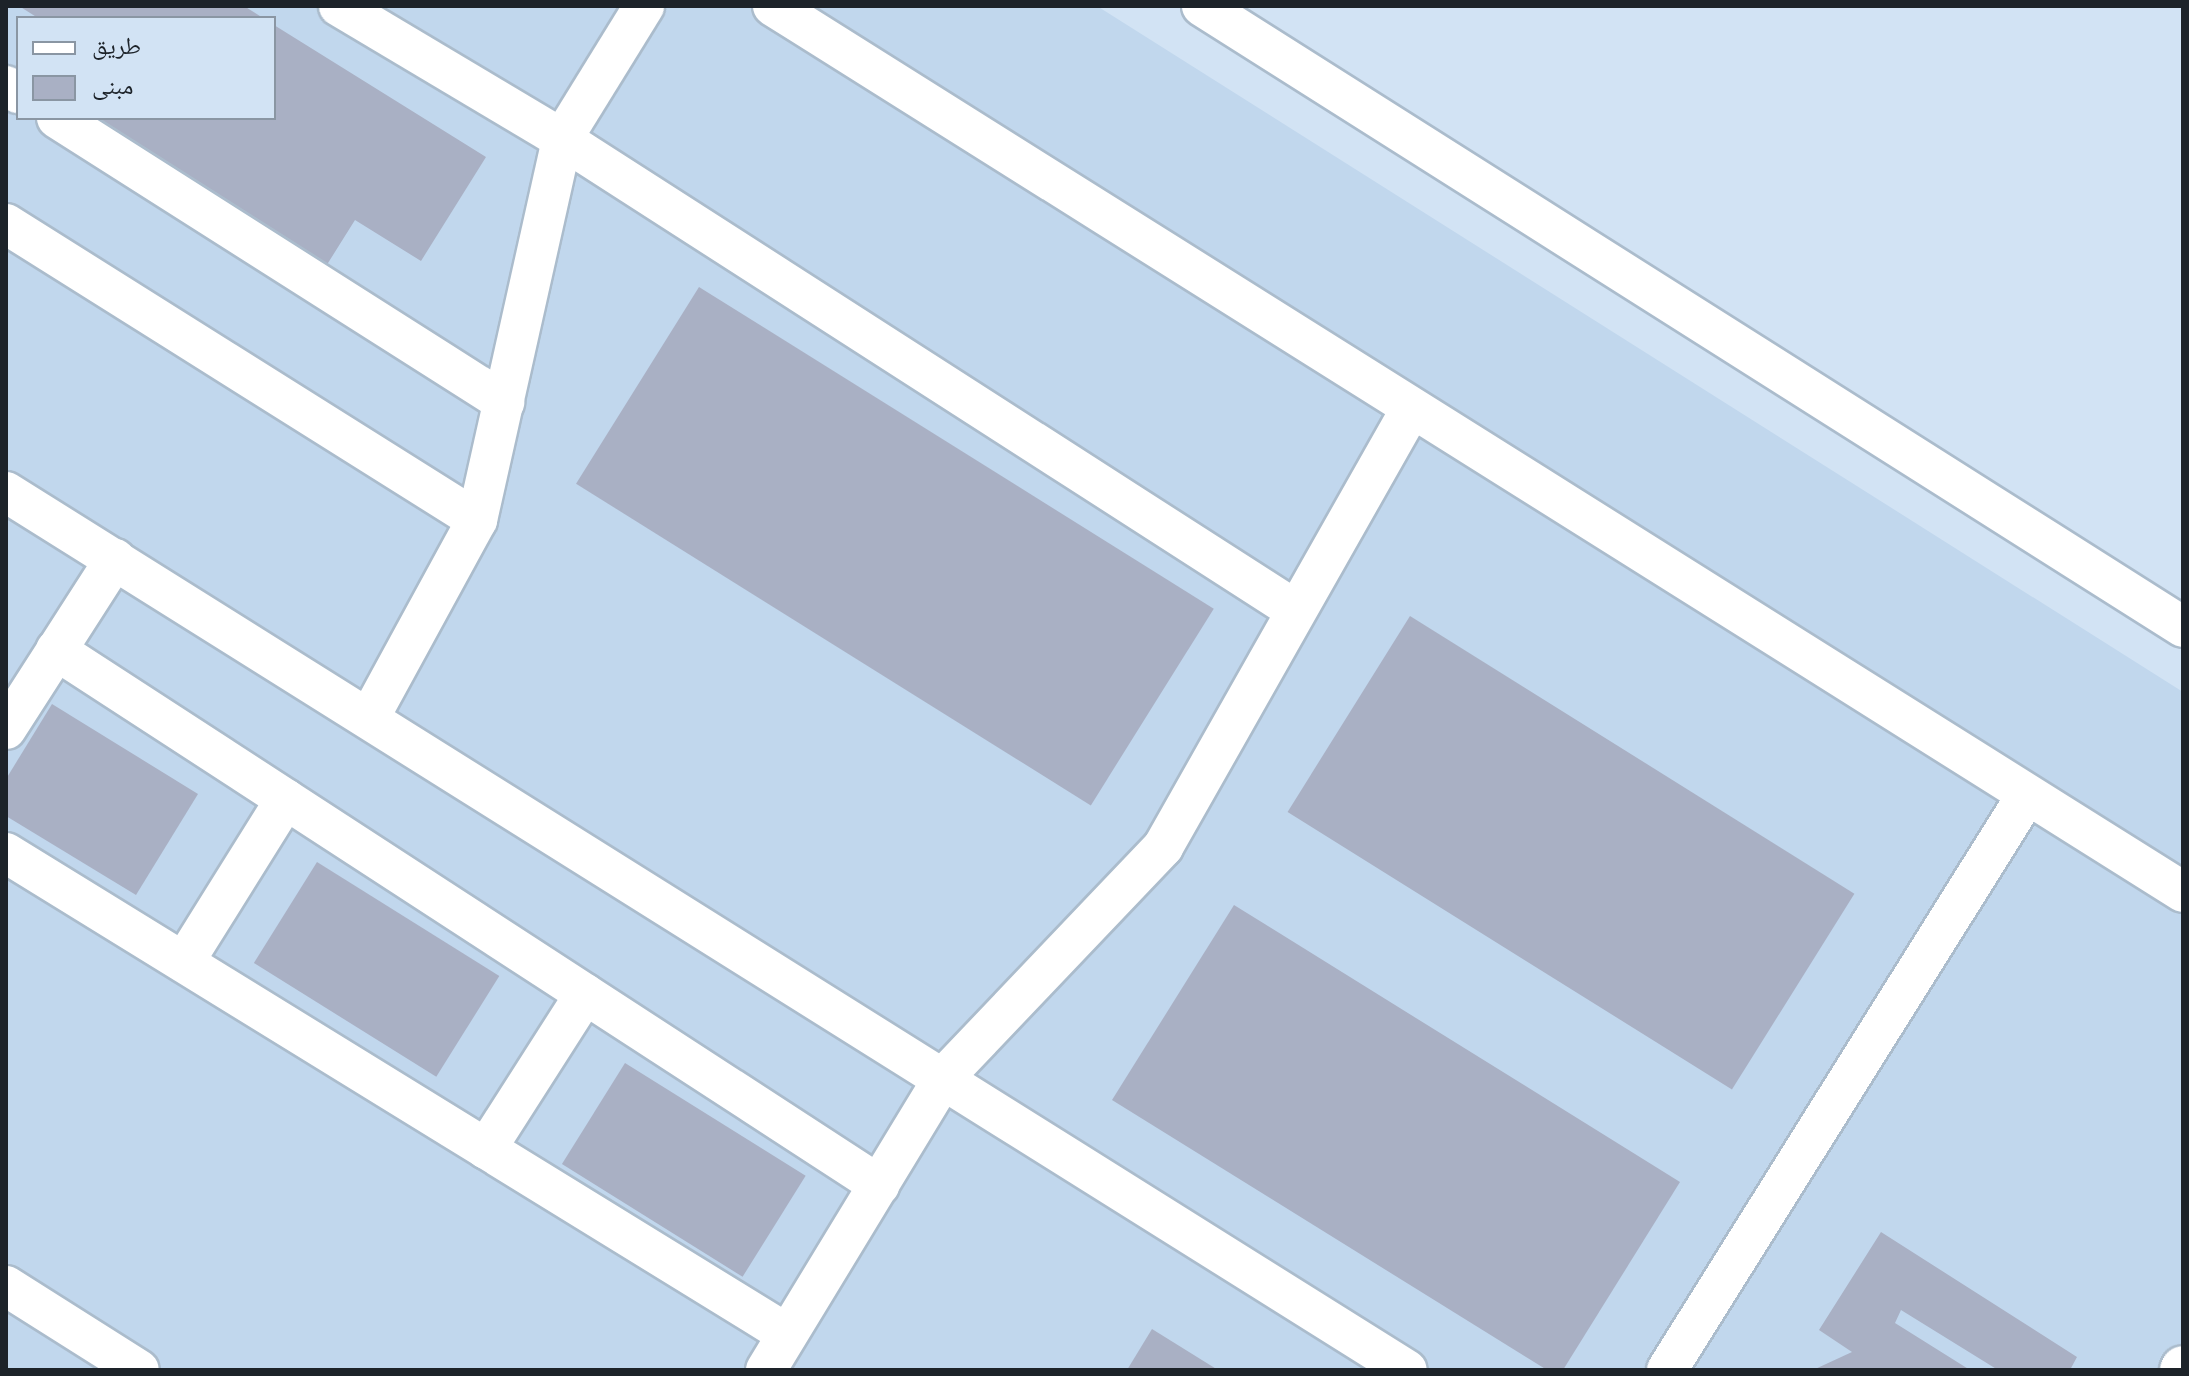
<!DOCTYPE html>
<meta charset="utf-8">
<style>
body{margin:0}
#map{position:relative;width:2189px;height:1376px;overflow:hidden;background:#d2e3f4;font-family:Signika,"Noto Naskh Arabic",sans-serif}
div>[style]{position:absolute}
[style*='--x']{left:calc(var(--x)*1px);top:calc(var(--y)*1px);width:calc(var(--w)*1px);rotate:calc(var(--a)*1deg)}
.built>*{inset:0;background:#c1d7ed}
.building>*{inset:0;background:#a9b0c4;transform-origin:0 0}
.roads{filter:drop-shadow(2px 0 #abbccc) drop-shadow(-2px 0 #abbccc) drop-shadow(0 2px #abbccc) drop-shadow(0 -2px #abbccc)}
.minor>*{height:40px;margin:-20px;padding:0 20px;transform-origin:20px;border-radius:20px;background:#fff}
.tertiary>*{height:44px;margin:-22px;padding:0 22px;transform-origin:22px;border-radius:22px;background:#fff}
span{translate:-50% -50%;white-space:nowrap;text-align:center;line-height:1.15;-webkit-text-stroke:6px #d2e3f4;paint-order:stroke}
.frame{position:absolute;inset:0;border:8px solid #1d2329;pointer-events:none}
.legend{position:absolute;left:16px;top:16px;width:260px;height:104px;box-sizing:border-box;background:#d2e3f4;border:2px solid #8a96a3;margin:0;padding:10px 14px;list-style:none;font-size:24px;color:#1d2329}
.legend li{display:flex;align-items:center;gap:16px;height:40px}
.legend b{width:40px;border:2px solid #8a96a3}
</style>
<div id="map">
<div class="built">
<div style="clip-path:polygon(evenodd,6px 6px,1097px 6px,2183px 692px,2183px 1370px,6px 1370px,6px 6px,18px 18px,274px 18px,274px 118px,18px 118px,18px 18px)"></div>
</div>
<div class="building">
<div style="clip-path:polygon(19px 6px,244px 6px,263px 18px,38px 18px)"></div>
<div style="clip-path:polygon(274px 25px,486px 157px,421px 261px,355px 220px,323px 271px,77px 118px,274px 118px)"></div>
<div style="left:699px;top:287px;width:607px;height:232px;rotate:32deg"></div>
<div style="left:1410px;top:616px;width:524px;height:231px;rotate:32deg"></div>
<div style="clip-path:polygon(52px 704px,198px 794px,136px 895px,6px 816px,6px 779px)"></div>
<div style="left:317px;top:862px;width:215px;height:119px;rotate:32deg"></div>
<div style="clip-path:polygon(1234px 905px,1680px 1182px,1563px 1370px,1547px 1370px,1112px 1100px)"></div>
<div style="left:625px;top:1063px;width:213px;height:119px;rotate:32deg"></div>
<div style="clip-path:polygon(1881px 1232px,2077px 1357px,2070px 1370px,1998px 1370px,1901px 1310px,1895px 1323px,1970px 1370px,1813px 1370px,1852px 1352px,1819px 1330px)"></div>
<div style="clip-path:polygon(1152px 1329px,1218px 1370px,1127px 1370px)"></div>
</div>
<div class="roads">
<div class="minor">
<div style="--x:339;--y:6;--w:260;--a:30.8"></div>
<div style="--x:562;--y:139;--w:871;--a:32.72"></div>
<div style="--x:773;--y:6;--w:1665;--a:32.14"></div>
<div style="--x:1202;--y:6;--w:1161;--a:32.33"></div>
<div style="--x:6;--y:86;--w:14;--a:30"></div>
<div style="--x:57;--y:118;--w:530;--a:32.43"></div>
<div style="--x:6;--y:224;--w:556;--a:32.15"></div>
<div style="--x:6;--y:492;--w:1653;--a:32.08"></div>
<div style="--x:56;--y:650;--w:982;--a:33.03"></div>
<div style="--x:369;--y:718;--w:226;--a:-61.4"></div>
<div style="--x:477;--y:520;--w:390;--a:-77.4"></div>
<div style="--x:562;--y:139;--w:156;--a:-58.3"></div>
<div style="--x:6;--y:729;--w:202;--a:-57.3"></div>
<div style="--x:6;--y:853;--w:917;--a:31.63"></div>
<div style="--x:184;--y:962;--w:192;--a:-58"></div>
<div style="--x:486;--y:1149;--w:184;--a:-57.4"></div>
<div style="--x:6;--y:1286;--w:157;--a:32.3"></div>
<div style="--x:766;--y:1370;--w:343;--a:-58.7"></div>
<div style="--x:944;--y:1077;--w:318;--a:-46.4"></div>
<div style="--x:1163;--y:847;--w:503;--a:-60.48"></div>
<div style="--x:1667;--y:1370;--w:678;--a:-57.95"></div>
</div>
<div class="tertiary">
<div style="--x:2182;--y:1370;--w:2;--a:-63"></div>
</div>
</div>
<div class="frame"></div>
<ul class="legend">
<li><b style="height:10px;background:#fff"></b>طريق</li>
<li><b style="height:22px;background:#a9b0c4"></b>مبنى</li>
</ul>
</div>
